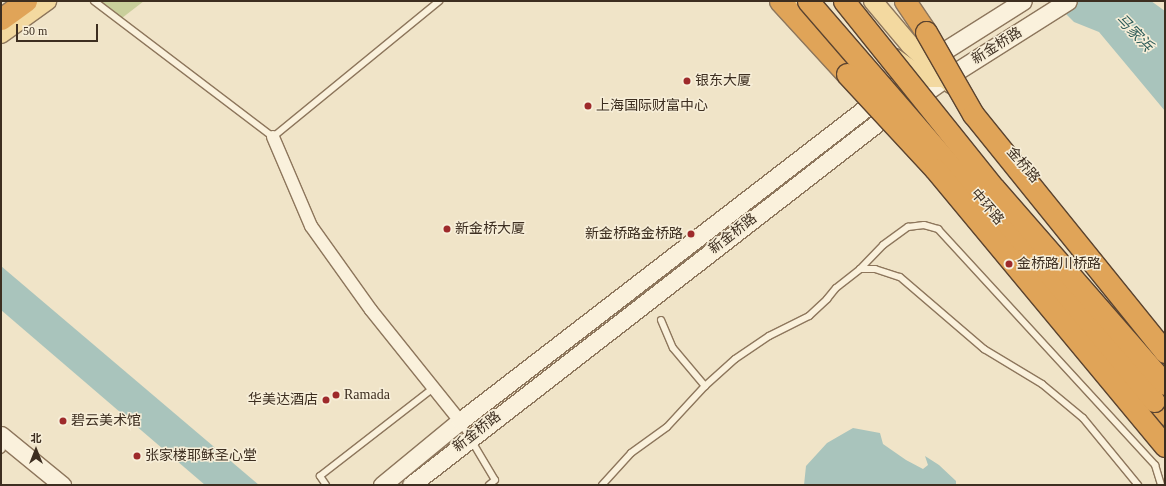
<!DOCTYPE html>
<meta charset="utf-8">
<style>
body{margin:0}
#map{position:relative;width:1166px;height:486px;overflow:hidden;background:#f0e4c8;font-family:"Times New Roman","Noto Sans SC",serif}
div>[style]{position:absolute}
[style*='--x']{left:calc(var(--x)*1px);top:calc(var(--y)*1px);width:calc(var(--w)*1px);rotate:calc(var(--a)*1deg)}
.green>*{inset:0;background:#c9cf9b}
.water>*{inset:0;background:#a9c4bc}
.roads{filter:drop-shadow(1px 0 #8d765c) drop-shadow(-1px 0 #8d765c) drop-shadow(0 1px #8d765c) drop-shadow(0 -1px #8d765c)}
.lane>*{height:6px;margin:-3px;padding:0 3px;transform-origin:3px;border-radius:3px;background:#faf1dc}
.street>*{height:12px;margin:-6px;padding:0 6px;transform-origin:6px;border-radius:6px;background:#faf1dc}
.secondary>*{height:17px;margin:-8.5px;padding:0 8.5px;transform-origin:8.5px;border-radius:8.5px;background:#faf1dc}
.primary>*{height:18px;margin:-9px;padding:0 9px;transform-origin:9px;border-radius:9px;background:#f3d9a0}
.highway>*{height:21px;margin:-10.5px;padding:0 10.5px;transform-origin:10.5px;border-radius:10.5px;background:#e0a458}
.bridges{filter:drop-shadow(1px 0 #5b4430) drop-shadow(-1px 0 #5b4430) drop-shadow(0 1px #5b4430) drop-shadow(0 -1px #5b4430)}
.highway-bridge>*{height:21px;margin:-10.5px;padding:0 10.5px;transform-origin:10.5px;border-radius:10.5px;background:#e0a458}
.dots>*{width:11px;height:11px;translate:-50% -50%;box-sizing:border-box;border:2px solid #f7eed8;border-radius:50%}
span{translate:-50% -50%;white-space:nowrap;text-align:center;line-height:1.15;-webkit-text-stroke:3px #f7eed8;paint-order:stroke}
.street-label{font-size:14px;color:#3d2e20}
.poi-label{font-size:14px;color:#3d2e20}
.left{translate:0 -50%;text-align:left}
.right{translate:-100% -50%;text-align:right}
.water-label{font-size:15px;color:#2f5d5a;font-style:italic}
.frame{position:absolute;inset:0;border:2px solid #3d2e20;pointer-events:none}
.north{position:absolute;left:16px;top:430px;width:40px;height:40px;-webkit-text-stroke:3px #f7eed8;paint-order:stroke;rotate:0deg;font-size:11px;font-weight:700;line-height:16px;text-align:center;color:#3d2e20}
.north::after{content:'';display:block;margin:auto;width:14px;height:18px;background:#3d2e20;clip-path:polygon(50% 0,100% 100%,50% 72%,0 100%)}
.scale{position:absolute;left:16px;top:24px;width:82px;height:18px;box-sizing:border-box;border:2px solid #3d2e20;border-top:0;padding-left:5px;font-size:12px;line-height:14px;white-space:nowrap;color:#3d2e20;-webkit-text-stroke:3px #f7eed8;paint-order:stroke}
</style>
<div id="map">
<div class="green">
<div style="clip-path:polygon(100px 1px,144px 1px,122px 18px)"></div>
</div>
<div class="water">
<div style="clip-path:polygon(1053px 1px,1151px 1px,1165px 11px,1165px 111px,1099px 32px,1074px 22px)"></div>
<div style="clip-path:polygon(1px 266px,259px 485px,205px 485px,1px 310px)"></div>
<div style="clip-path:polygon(853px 428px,880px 433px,883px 444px,906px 460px,923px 469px,928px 465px,925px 456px,939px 465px,956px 481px,956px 485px,804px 485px,806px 466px,827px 443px)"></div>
</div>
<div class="roads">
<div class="lane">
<div style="--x:94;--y:1;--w:225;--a:37.2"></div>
<div style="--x:273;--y:137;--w:215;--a:-39.3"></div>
<div style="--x:860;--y:269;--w:33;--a:-46"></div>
<div style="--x:883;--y:245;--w:31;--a:-36"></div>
<div style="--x:908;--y:227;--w:16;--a:-7"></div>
<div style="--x:924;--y:225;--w:15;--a:16"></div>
<div style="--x:938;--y:229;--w:321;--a:47.4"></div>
<div style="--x:1155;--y:465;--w:21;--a:73"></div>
<div style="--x:661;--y:320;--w:30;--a:67"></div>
<div style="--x:673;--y:348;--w:50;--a:49.9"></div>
<div style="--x:461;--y:423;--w:66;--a:59.2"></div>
<div style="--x:495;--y:480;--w:8;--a:140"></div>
<div style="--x:1;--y:450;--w:1;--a:-45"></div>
<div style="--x:326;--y:485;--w:11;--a:-124"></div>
<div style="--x:320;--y:476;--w:142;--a:-37.8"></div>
<div style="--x:602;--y:485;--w:43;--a:-47.8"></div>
<div style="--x:631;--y:453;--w:44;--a:-35.8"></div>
<div style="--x:667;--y:427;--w:56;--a:-47.2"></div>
<div style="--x:705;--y:386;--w:40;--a:-42"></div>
<div style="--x:735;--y:359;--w:41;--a:-34.1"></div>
<div style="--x:769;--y:336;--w:45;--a:-26.6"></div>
<div style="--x:809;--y:316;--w:25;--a:-43"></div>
<div style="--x:827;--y:299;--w:14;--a:-51"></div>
<div style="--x:836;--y:288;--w:31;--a:-38"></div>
<div style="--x:860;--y:269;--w:15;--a:0"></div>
<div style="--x:875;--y:269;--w:26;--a:18"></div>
<div style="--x:900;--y:277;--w:111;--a:40.6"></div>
<div style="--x:984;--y:349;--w:68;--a:31.1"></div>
<div style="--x:1042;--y:384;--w:53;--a:39.7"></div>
<div style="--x:1083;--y:418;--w:87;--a:50.6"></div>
</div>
<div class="street">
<div style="--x:273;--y:137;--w:97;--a:66.9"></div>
<div style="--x:311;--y:226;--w:103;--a:54.5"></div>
<div style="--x:371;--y:310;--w:142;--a:51.3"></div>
</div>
<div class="secondary">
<div style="--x:1;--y:435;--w:79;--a:39.3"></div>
<div style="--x:382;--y:485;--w:101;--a:-39.4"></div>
<div style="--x:460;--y:421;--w:514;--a:-37.65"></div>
<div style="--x:867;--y:107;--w:76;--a:-37"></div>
<div style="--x:928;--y:61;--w:112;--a:-32.3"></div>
<div style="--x:411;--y:485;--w:595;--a:-37.83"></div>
<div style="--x:881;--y:120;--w:29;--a:-29"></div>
<div style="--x:906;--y:106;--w:49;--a:-35"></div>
<div style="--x:946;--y:78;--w:144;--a:-32.3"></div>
</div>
<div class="primary">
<div style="--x:796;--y:1;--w:28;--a:49"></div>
<div style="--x:873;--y:1;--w:57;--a:49.9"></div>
<div style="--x:910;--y:45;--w:57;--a:43.6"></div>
<div style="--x:1;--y:34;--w:57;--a:-35.7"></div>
<div style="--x:895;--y:58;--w:24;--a:36"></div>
<div style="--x:914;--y:72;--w:15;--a:23"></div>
<div style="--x:928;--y:78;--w:18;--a:0"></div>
</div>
<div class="highway">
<div style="--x:780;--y:1;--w:99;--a:47.5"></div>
<div style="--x:905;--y:1;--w:37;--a:56"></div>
<div style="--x:1;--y:19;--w:31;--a:-36"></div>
<div style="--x:1154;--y:401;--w:17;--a:50"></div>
</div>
</div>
<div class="bridges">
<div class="highway-bridge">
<div style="--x:808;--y:1;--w:529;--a:49.14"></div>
<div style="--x:844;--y:1;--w:240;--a:51.3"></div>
<div style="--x:994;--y:188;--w:260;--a:48.9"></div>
<div style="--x:926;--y:32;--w:95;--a:60.2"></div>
<div style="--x:973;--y:114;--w:306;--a:51.1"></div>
<div style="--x:847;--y:74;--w:129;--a:47.2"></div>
<div style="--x:935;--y:169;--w:360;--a:50.3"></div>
</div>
</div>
<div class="dots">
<div style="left:687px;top:81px;background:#9e2a2b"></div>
<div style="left:588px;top:106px;background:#9e2a2b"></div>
<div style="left:447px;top:229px;background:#9e2a2b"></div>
<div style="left:691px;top:234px;background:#9e2a2b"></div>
<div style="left:1009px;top:264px;background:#9e2a2b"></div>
<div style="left:336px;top:395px;background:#9e2a2b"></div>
<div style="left:326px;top:400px;background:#9e2a2b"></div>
<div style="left:63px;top:421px;background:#9e2a2b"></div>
<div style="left:137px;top:456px;background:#9e2a2b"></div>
</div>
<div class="street-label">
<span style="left:997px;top:46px;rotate:-32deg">新金桥路</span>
<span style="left:1023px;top:165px;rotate:49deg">金桥路</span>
<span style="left:987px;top:207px;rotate:49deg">中环路</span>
<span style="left:733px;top:234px;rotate:-38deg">新金桥路</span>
<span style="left:477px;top:432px;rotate:-38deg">新金桥路</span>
</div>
<div class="poi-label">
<span class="left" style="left:695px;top:81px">银东大厦</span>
<span class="left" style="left:596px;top:106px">上海国际财富中心</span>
<span class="left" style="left:455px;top:229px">新金桥大厦</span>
<span class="right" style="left:683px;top:234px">新金桥路金桥路</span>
<span class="left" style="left:1017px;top:264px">金桥路川桥路</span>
<span class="left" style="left:344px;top:395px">Ramada</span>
<span class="right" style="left:318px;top:400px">华美达酒店</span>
<span class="left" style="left:71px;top:421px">碧云美术馆</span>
<span class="left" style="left:145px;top:456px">张家楼耶稣圣心堂</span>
</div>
<div class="water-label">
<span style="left:1134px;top:33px;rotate:46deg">马家浜</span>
</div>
<div class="frame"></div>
<div class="north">北</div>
<div class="scale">50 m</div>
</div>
